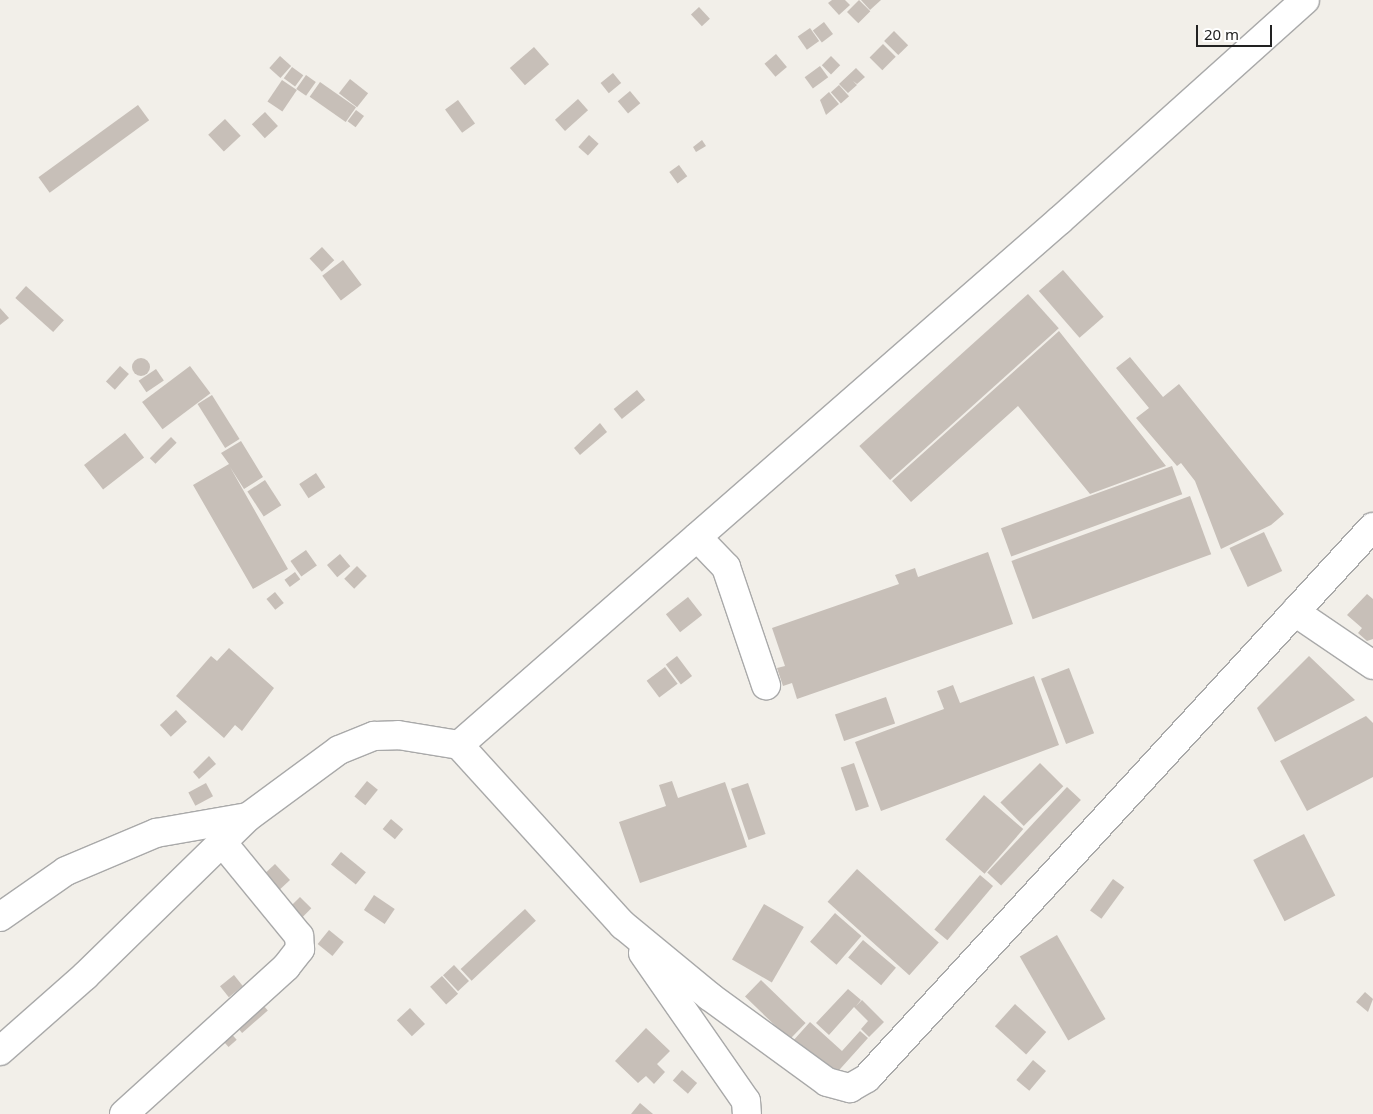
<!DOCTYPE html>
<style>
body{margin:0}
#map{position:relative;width:1373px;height:1114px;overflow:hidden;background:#f2efe9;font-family:"Noto Sans",sans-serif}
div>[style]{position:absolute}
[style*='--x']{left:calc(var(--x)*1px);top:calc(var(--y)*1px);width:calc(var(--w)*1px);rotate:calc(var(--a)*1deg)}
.building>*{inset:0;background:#c7bfb8;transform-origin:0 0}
.round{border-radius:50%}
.roads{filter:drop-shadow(1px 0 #a9a9a9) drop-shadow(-1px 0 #a9a9a9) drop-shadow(0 1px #a9a9a9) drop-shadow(0 -1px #a9a9a9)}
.minor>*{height:28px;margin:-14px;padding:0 14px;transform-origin:14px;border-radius:14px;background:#fff}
span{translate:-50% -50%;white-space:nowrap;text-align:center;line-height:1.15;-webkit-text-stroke:5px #fff;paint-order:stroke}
.scale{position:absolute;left:1196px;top:25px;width:76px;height:22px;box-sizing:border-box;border:2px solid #222;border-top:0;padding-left:6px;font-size:15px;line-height:18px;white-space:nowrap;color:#222;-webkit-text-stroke:4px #fff;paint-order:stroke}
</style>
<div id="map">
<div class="building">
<div style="clip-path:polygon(832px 0,845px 0,850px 5px,839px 15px,828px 3px)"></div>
<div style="left:859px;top:0;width:16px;height:17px;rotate:45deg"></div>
<div style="clip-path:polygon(861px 0,881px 0,870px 10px)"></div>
<div style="left:699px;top:7px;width:16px;height:11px;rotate:47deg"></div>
<div style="left:824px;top:22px;width:15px;height:14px;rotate:53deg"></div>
<div style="left:810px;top:28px;width:16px;height:15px;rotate:55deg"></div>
<div style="left:894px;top:31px;width:20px;height:14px;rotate:45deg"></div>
<div style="left:883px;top:44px;width:18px;height:19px;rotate:45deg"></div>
<div style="left:534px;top:47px;width:23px;height:32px;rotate:49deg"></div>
<div style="left:776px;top:54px;width:17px;height:15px;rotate:50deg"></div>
<div style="left:280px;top:56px;width:15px;height:16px;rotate:42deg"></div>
<div style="left:831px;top:56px;width:13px;height:13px;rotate:45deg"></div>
<div style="left:820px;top:66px;width:14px;height:19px;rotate:54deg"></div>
<div style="left:292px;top:67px;width:14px;height:14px;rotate:36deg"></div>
<div style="clip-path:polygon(856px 68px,865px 77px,857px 84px,853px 81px,857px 85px,848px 93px,839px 84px)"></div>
<div style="left:613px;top:73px;width:13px;height:16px;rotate:51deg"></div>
<div style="left:306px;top:75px;width:12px;height:17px;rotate:35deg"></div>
<div style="left:350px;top:79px;width:23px;height:18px;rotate:38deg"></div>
<div style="left:282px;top:80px;width:18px;height:26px;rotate:34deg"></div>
<div style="left:320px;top:82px;width:44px;height:18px;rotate:35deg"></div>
<div style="left:839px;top:85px;width:15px;height:11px;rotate:48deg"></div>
<div style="left:630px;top:91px;width:16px;height:16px;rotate:50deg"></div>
<div style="clip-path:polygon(829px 92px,839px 104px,826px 115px,820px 100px)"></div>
<div style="left:578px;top:99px;width:15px;height:31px;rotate:48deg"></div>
<div style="left:458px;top:100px;width:29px;height:16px;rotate:54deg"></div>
<div style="left:138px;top:105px;width:19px;height:123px;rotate:54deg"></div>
<div style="left:356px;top:110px;width:10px;height:14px;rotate:37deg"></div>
<div style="left:265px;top:112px;width:19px;height:18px;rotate:47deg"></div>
<div style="left:225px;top:119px;width:23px;height:23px;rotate:47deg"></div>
<div style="left:589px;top:135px;width:13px;height:16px;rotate:42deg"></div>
<div style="clip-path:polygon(702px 140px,706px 146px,696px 152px,693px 147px)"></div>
<div style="left:679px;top:165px;width:14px;height:12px;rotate:54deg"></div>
<div style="left:322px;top:247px;width:18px;height:17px;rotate:47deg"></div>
<div style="left:343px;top:260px;width:31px;height:26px;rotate:53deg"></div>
<div style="left:1063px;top:270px;width:62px;height:32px;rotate:49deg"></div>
<div style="left:26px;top:286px;width:51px;height:16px;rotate:42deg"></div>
<div style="left:1028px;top:294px;width:46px;height:227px;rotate:48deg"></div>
<div style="clip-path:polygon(0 308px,9px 318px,0 325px)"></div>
<div style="clip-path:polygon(1059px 331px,1166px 466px,1090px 494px,1018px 406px,911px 502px,892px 481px)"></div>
<div style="clip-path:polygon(1130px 357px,1163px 397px,1179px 384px,1284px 514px,1271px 525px,1221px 549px,1195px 481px,1181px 463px,1177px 466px,1136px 418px,1149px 408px,1116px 368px)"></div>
<div class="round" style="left:132px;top:358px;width:18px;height:18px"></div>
<div style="left:120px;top:366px;width:12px;height:21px;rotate:42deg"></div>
<div style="left:190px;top:366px;width:34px;height:60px;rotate:53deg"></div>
<div style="left:156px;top:369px;width:14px;height:21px;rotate:56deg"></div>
<div style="left:637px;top:390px;width:13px;height:30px;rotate:51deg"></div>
<div style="left:212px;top:395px;width:52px;height:17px;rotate:58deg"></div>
<div style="clip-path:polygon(600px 423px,607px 432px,580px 455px,574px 448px)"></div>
<div style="left:125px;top:433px;width:31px;height:52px;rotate:52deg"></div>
<div style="left:171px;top:437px;width:8px;height:30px;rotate:45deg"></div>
<div style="clip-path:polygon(241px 441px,263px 477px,244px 489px,230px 467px,288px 569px,253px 589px,193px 485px,229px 464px,221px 453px)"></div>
<div style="left:1172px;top:466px;width:30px;height:182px;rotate:70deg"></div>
<div style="left:316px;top:473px;width:17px;height:20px;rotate:57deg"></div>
<div style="left:265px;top:480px;width:30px;height:21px;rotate:57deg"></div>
<div style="left:1190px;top:496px;width:62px;height:190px;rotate:70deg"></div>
<div style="left:1264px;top:532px;width:43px;height:38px;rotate:65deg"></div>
<div style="left:306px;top:550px;width:19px;height:19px;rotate:55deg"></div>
<div style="clip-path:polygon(988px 552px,1013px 624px,797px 699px,792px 683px,783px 686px,777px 668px,785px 666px,772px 628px,899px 584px,895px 575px,915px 568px,918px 577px)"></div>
<div style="left:340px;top:554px;width:16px;height:17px;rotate:50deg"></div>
<div style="left:357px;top:566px;width:14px;height:18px;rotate:45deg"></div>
<div style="left:295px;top:572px;width:9px;height:13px;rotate:54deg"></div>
<div style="left:275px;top:592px;width:14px;height:11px;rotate:51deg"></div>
<div style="clip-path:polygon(1367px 594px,1373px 599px,1373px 639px,1367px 641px,1358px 633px,1362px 628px,1347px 615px)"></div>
<div style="left:688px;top:597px;width:23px;height:28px;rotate:52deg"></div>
<div style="clip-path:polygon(229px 648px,274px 688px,242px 731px,235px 725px,224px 738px,176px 696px,211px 656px,217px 661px)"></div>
<div style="left:677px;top:656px;width:25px;height:14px;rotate:53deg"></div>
<div style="clip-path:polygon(1309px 656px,1355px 700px,1275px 742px,1257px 708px)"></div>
<div style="left:665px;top:667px;width:21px;height:23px;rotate:53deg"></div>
<div style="left:1069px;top:668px;width:70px;height:30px;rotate:69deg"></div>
<div style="clip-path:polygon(1034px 676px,1059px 745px,881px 811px,855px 742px,944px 709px,937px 691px,953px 685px,960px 703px)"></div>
<div style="left:886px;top:697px;width:28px;height:54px;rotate:71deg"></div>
<div style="left:176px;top:710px;width:16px;height:22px;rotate:47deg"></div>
<div style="clip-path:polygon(1366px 716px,1373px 723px,1373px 777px,1307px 811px,1280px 761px)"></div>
<div style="clip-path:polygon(209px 756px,216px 764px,199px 779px,193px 772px)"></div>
<div style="left:854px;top:763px;width:46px;height:14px;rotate:71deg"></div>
<div style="left:1040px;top:763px;width:33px;height:56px;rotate:45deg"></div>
<div style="left:367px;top:781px;width:14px;height:20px;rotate:39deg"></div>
<div style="clip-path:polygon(672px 781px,678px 798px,725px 782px,747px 847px,640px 883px,619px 822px,666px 806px,659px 785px)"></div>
<div style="left:206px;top:783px;width:15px;height:20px;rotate:62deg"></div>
<div style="left:748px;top:783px;width:54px;height:18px;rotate:71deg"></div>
<div style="left:1067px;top:787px;width:19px;height:117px;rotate:43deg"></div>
<div style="left:984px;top:795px;width:52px;height:59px;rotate:41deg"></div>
<div style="left:391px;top:819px;width:16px;height:13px;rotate:40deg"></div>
<div style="left:1304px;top:834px;width:69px;height:57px;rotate:63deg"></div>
<div style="left:341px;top:852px;width:32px;height:16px;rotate:39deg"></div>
<div style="left:275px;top:864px;width:22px;height:18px;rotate:47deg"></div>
<div style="left:857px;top:869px;width:110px;height:44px;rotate:42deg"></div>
<div style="left:980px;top:875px;width:17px;height:71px;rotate:40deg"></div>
<div style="left:1113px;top:879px;width:14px;height:39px;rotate:36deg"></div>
<div style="left:374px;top:895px;width:25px;height:18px;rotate:34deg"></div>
<div style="left:300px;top:897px;width:16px;height:15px;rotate:45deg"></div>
<div style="left:764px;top:904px;width:46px;height:64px;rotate:30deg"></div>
<div style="left:525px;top:909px;width:16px;height:88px;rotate:47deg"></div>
<div style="left:835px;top:913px;width:35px;height:38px;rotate:41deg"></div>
<div style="left:329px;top:930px;width:19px;height:18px;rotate:39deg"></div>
<div style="left:1057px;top:935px;width:97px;height:43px;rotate:60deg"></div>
<div style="left:863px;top:940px;width:43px;height:23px;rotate:40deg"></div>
<div style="left:454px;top:965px;width:22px;height:15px;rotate:47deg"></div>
<div style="left:234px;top:975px;width:14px;height:18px;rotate:51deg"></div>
<div style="left:442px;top:976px;width:24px;height:16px;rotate:48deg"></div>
<div style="left:761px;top:980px;width:62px;height:23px;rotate:44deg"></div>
<div style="clip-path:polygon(848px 989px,861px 1000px,856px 1006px,862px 1000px,884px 1022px,869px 1037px,861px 1029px,868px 1021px,854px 1007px,829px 1035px,816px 1023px)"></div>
<div style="clip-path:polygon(1365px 992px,1373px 999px,1368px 1012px,1356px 1002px)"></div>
<div style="left:256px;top:997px;width:18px;height:34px;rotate:49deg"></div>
<div style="left:1015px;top:1004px;width:42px;height:30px;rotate:42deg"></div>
<div style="left:410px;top:1008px;width:22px;height:18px;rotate:47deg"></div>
<div style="clip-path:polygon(810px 1022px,842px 1051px,860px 1031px,868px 1038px,832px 1078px,792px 1042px)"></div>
<div style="clip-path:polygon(646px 1028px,670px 1051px,657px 1064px,665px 1072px,654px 1084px,646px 1076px,638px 1083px,615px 1061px)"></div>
<div style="left:228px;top:1030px;width:13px;height:11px;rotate:48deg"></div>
<div style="left:1033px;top:1060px;width:17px;height:26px;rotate:40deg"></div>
<div style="left:682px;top:1070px;width:20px;height:14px;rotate:41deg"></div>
<div style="clip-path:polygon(640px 1103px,653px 1114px,631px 1114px)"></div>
</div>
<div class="roads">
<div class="minor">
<div style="--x:697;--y:537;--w:42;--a:46"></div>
<div style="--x:726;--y:567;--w:125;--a:71.3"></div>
<div style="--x:1295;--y:612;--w:94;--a:34.2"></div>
<div style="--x:459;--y:745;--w:798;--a:-41.14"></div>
<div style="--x:1060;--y:220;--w:329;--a:-41.9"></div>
<div style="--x:0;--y:917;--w:80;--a:-34.9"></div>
<div style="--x:66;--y:871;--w:98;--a:-22.9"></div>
<div style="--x:156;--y:833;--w:93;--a:-9.9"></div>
<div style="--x:643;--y:953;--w:180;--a:55.2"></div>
<div style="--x:746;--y:1101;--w:13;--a:86"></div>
<div style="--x:0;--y:1051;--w:113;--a:-41.4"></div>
<div style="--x:85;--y:976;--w:228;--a:-44.3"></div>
<div style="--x:248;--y:817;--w:113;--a:-36.4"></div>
<div style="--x:339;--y:750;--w:38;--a:-22"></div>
<div style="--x:374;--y:736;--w:24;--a:-2"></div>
<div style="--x:398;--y:735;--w:62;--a:9.3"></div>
<div style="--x:459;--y:745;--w:244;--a:47.7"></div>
<div style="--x:623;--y:925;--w:112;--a:39.5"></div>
<div style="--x:709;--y:996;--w:146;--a:36.1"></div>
<div style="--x:827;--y:1082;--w:24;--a:15"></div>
<div style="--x:850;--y:1088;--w:20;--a:-30"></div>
<div style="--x:867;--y:1078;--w:748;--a:-47.44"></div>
<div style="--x:124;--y:1114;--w:219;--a:-42.2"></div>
<div style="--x:286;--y:967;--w:23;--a:-52"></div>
<div style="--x:300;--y:949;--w:13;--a:-94"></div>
<div style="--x:299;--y:936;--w:122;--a:-129.3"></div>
</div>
</div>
<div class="scale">20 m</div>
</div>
